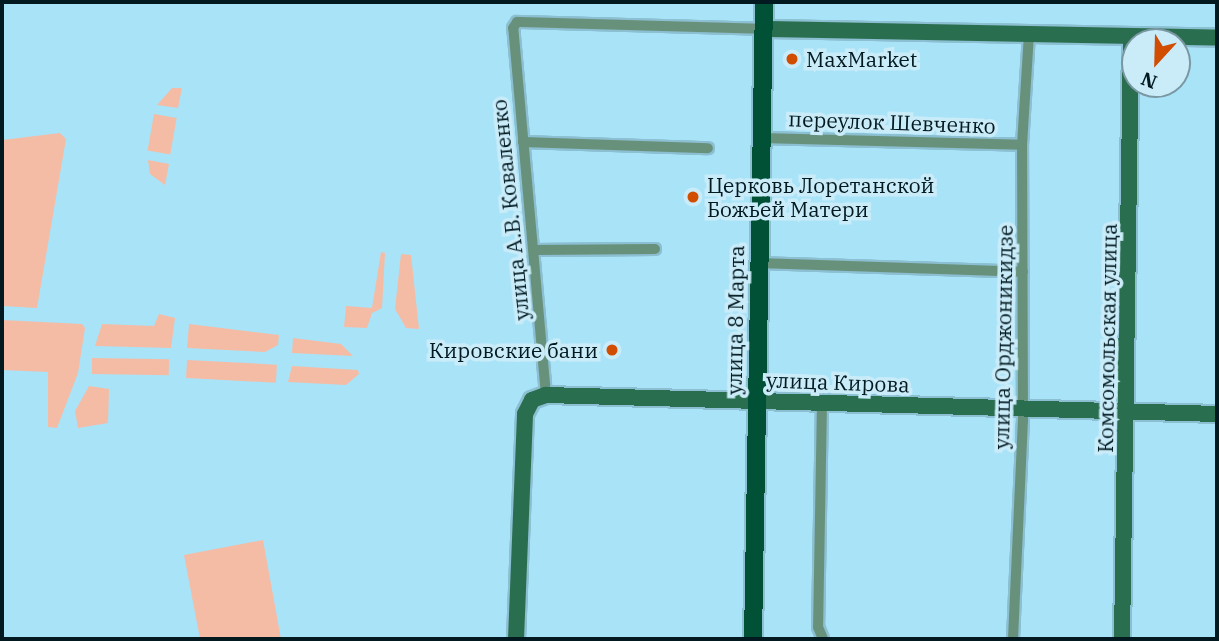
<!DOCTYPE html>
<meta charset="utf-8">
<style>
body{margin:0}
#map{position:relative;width:1219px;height:641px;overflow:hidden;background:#a9e3f8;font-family:"IBM Plex Serif",serif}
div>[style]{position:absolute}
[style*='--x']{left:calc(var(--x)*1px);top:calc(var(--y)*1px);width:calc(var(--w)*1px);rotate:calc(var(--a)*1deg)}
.green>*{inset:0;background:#f5bca5;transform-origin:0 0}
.roads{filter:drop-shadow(2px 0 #8bbfd1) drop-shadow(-2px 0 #8bbfd1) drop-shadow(0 2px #8bbfd1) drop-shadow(0 -2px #8bbfd1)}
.street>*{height:10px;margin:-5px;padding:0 5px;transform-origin:5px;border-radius:5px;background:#68917c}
.secondary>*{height:16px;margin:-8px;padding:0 8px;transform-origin:8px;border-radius:8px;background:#2a6e50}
.primary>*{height:18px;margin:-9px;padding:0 9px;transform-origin:9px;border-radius:9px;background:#015136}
.dots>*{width:19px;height:19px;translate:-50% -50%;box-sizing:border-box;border:4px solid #caecf9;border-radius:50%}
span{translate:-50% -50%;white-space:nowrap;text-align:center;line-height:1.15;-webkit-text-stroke:7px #caecf9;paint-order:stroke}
.poi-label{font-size:21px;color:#021920}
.left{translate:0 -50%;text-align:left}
.right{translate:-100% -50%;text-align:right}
.street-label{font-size:21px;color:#021920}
.frame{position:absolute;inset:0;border:4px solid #021920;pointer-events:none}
.north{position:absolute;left:1121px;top:28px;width:70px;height:70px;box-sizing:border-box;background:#caecf9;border:2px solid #7a98a2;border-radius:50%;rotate:202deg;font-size:19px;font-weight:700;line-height:28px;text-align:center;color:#021920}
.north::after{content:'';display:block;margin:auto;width:24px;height:32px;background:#d14d00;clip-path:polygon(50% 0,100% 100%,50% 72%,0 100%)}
</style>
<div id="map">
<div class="green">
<div style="clip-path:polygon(172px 88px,182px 88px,178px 108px,157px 105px)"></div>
<div style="left:154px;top:114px;width:23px;height:37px;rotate:10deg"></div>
<div style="clip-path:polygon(60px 133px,66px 139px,37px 308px,2px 306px,2px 140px)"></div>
<div style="clip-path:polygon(148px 160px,169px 164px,165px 185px,150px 174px)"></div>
<div style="clip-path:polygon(381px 252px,385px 253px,382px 308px,372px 313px,367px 328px,344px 327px,346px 306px,372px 308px)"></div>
<div style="clip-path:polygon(401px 254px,411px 255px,419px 329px,406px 328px,395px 309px)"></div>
<div style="clip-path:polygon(159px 314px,175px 318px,171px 348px,95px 346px,102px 324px,154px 326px)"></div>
<div style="clip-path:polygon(2px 320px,82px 324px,85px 328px,78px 373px,57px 428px,48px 427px,48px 372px,2px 370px)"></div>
<div style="clip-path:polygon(189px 324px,279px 335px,278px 345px,265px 352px,187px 348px)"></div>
<div style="clip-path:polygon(293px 338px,341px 344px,353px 356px,292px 353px)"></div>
<div style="left:92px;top:358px;width:77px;height:16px;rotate:1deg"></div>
<div style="left:187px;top:360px;width:90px;height:18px;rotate:3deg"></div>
<div style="clip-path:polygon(292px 366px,358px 370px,359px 374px,346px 385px,288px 382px)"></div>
<div style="clip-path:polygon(89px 386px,109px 389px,108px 423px,78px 428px,75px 411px)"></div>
<div style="clip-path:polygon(263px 540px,281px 639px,200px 639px,184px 555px)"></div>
</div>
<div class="roads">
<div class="street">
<div style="--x:761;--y:138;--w:261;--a:1.5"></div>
<div style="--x:523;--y:142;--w:185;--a:1.9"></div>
<div style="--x:534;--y:250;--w:121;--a:-0.5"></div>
<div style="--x:758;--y:263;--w:265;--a:1.9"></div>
<div style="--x:546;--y:395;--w:368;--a:-95.1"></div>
<div style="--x:513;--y:28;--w:7;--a:-56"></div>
<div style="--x:517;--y:22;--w:247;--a:1.6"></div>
<div style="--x:822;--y:402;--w:225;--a:91"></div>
<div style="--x:818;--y:627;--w:13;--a:67"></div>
<div style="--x:1013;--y:639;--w:218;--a:-87.4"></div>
<div style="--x:1023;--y:421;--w:276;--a:-90.2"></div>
<div style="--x:1022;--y:145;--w:110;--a:-86.4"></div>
</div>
<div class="secondary">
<div style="--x:764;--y:29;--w:453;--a:1.1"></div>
<div style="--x:516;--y:639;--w:225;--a:-87.7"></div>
<div style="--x:525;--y:414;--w:16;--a:-63"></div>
<div style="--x:532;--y:400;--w:15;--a:-20"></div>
<div style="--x:546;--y:395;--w:671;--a:1.62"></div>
<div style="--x:1122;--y:639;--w:603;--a:-89.14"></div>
</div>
<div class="primary">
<div style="--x:753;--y:639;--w:637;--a:-89.01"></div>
</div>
</div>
<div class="dots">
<div style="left:792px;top:59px;background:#d14d00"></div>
<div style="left:693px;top:197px;background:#d14d00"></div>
<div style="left:612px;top:350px;background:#d14d00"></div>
</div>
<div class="poi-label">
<span class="left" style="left:806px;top:59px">MaxMarket</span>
<span class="left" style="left:707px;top:197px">Церковь Лоретанской<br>Божьей Матери</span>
<span class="right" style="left:598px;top:350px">Кировские бани</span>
</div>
<div class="street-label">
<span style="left:892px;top:122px;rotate:2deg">переулок Шевченко</span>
<span style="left:510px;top:210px;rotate:-96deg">улица А.В. Коваленко</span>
<span style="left:735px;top:320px;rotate:-89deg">улица 8 Марта</span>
<span style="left:1003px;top:337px;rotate:-89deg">улица Орджоникидзе</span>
<span style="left:1107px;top:338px;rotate:-89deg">Комсомольская улица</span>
<span style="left:838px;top:382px;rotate:2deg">улица Кирова</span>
</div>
<div class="frame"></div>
<div class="north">N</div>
</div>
